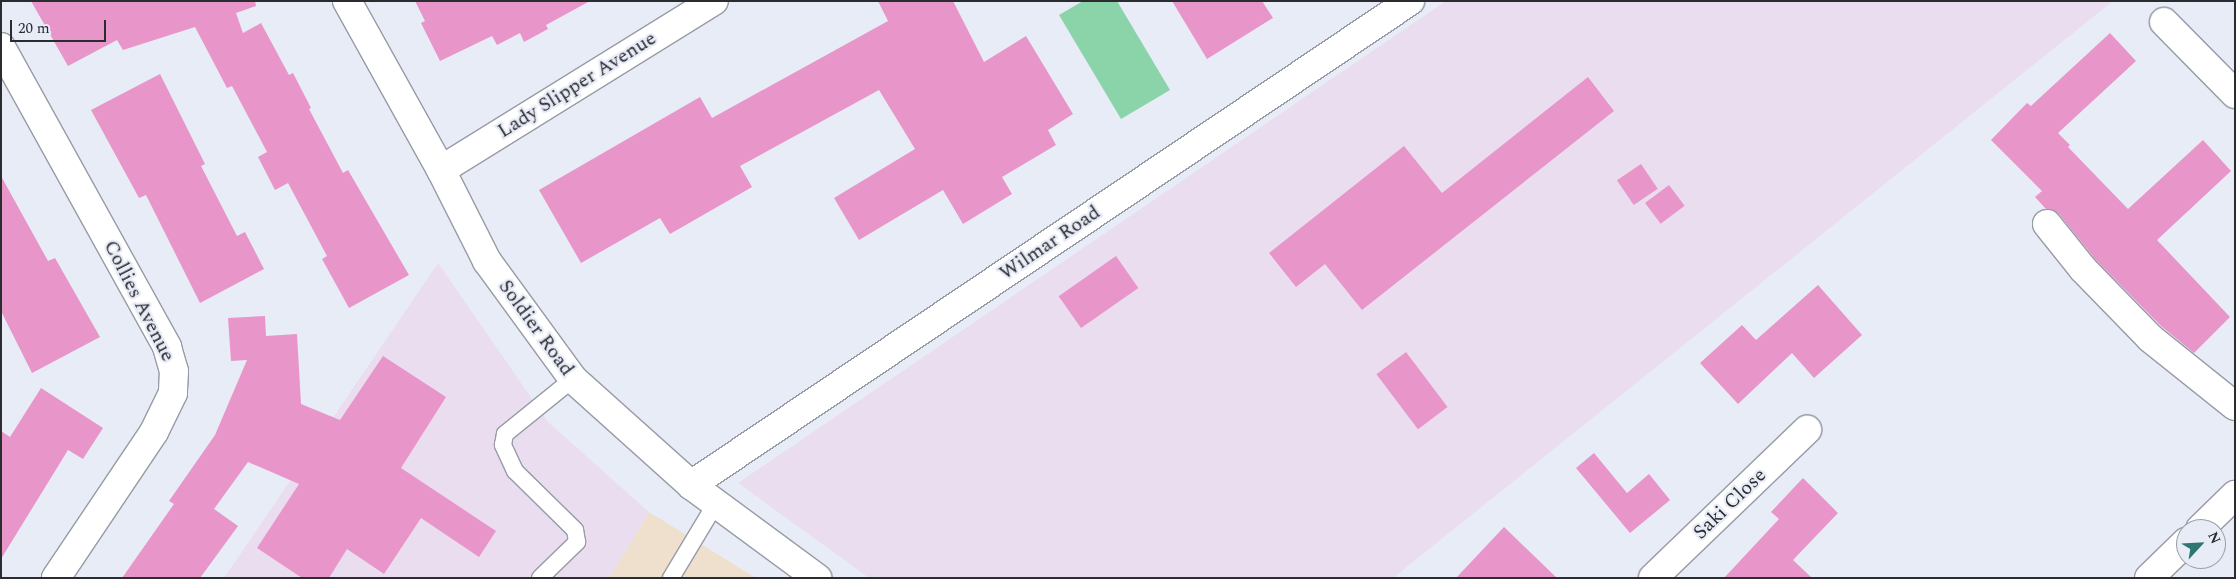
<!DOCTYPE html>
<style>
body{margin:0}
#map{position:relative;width:2236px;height:579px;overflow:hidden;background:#e8ecf7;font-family:Spectral,serif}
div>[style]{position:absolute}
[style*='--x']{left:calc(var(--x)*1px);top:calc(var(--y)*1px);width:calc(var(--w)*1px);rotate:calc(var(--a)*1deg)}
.commercial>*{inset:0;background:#efe0cd}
.industrial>*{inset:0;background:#ebddf0}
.green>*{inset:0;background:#8bd3a9}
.building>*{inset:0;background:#e895ca;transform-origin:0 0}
.roads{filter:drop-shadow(1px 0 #979ba5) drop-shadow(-1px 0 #979ba5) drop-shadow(0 1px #979ba5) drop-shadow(0 -1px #979ba5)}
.lane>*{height:16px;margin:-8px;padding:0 8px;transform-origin:8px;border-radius:8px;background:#fff}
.street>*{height:28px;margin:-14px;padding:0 14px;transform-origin:14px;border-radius:14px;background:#fff}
.secondary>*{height:28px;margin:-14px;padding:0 14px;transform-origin:14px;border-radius:14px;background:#fff}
span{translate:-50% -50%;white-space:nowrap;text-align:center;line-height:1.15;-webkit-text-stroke:4.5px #e8ecf7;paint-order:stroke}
.street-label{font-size:20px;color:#2b2c30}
.frame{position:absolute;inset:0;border:2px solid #2b2c30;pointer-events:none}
.north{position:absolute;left:2176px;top:519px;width:50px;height:50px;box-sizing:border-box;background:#e8ecf7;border:1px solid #9c9fa7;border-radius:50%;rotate:65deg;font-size:14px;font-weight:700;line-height:20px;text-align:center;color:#2b2c30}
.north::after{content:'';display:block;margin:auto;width:18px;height:22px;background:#2d7672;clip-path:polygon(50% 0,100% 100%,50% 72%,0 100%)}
.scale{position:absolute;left:10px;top:20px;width:96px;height:22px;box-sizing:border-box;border:2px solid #2b2c30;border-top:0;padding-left:6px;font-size:15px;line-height:18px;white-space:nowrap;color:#2b2c30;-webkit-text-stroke:4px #e8ecf7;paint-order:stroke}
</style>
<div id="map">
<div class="commercial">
<div style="clip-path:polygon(649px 512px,756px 578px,609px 578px)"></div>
</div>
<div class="industrial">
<div style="clip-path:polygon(1446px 1px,2113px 1px,1393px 578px,869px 578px,738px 483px)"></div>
<div style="clip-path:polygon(438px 263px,548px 422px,649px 512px,609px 578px,224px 578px)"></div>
</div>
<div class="green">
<div style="clip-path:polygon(1083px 1px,1117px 1px,1170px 90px,1121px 119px,1059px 15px)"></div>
</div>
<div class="building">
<div style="clip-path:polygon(31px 1px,255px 1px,256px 6px,236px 13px,243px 33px,261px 23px,289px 75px,293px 73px,311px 108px,309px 109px,343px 173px,348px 170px,409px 275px,349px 308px,322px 259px,327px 256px,288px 183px,275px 190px,258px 157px,267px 152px,232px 86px,227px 88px,195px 27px,123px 50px,117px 40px,68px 66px)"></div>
<div style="clip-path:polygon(415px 1px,590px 1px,546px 25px,548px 29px,524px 42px,520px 33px,497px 45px,492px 36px,440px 61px,421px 23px,425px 21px)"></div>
<div style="clip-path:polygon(878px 1px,953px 1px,984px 62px,1026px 36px,1073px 114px,1048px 130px,1056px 145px,1002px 177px,1012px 194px,963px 224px,943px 190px,859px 240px,834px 198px,915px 149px,879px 90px,740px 166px,752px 187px,670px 234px,660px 218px,581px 263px,539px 190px,700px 97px,712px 118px,888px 21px)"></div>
<div style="clip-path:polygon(1172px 1px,1262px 1px,1273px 18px,1207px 59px)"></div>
<div style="clip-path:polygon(2110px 33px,2136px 61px,2058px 133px,2070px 145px,2068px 147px,2128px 209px,2203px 140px,2231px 171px,2157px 240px,2230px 317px,2194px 353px,2161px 326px,2095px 259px,2059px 214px,2053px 210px,2046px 209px,2035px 197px,2042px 191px,1991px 140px,2027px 103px,2031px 106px)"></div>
<div style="clip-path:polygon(160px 74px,205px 164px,201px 166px,237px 236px,245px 232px,264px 269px,200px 303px,146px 195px,139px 198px,91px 110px)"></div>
<div style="clip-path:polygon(1588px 77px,1614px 111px,1362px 310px,1325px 264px,1296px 287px,1269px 253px,1404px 146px,1442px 193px)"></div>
<div style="left:1641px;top:164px;width:30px;height:29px;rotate:56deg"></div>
<div style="clip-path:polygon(1px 176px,48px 261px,55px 258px,100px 337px,32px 373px,1px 311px)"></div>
<div style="left:1669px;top:185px;width:26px;height:30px;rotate:53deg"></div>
<div style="left:1116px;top:256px;width:39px;height:70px;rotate:55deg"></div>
<div style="clip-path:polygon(1818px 285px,1862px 335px,1814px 378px,1792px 353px,1738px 404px,1700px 363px,1742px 325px,1756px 340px)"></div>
<div style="clip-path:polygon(265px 316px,266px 336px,297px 334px,301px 404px,340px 420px,383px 356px,446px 397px,401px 468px,496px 531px,479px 557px,421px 518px,384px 574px,347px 549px,329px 578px,302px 578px,257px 548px,299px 484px,248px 462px,214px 509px,238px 526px,200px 578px,122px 578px,174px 504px,169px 501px,215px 435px,247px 360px,231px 361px,228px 318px)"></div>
<div style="left:1406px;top:352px;width:69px;height:37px;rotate:53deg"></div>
<div style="clip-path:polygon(41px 388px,103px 428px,83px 459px,68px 450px,1px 559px,1px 431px,10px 437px)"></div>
<div style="clip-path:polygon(1594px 453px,1627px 493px,1649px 474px,1670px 500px,1630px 533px,1576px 468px)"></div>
<div style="clip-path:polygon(1803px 478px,1838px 513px,1793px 560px,1812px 578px,1724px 578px,1779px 519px,1771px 512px)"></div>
<div style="clip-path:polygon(1504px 527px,1557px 578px,1456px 578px)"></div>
</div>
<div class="roads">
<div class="lane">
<div style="--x:540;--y:578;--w:52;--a:-44.2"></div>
<div style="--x:577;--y:542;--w:12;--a:-99"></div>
<div style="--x:575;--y:530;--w:84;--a:-135.5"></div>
<div style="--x:515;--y:471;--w:29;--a:-115"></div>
<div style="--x:503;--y:445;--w:11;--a:-80"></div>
<div style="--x:505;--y:434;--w:87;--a:-39"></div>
<div style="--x:671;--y:578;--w:87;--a:-59"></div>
</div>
<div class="street">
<div style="--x:2164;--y:22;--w:101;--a:45.4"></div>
<div style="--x:1;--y:47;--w:343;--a:61"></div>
<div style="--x:167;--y:347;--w:25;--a:74"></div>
<div style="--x:174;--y:371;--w:22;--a:93"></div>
<div style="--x:173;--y:393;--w:43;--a:116"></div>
<div style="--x:154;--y:432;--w:176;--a:123.9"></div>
<div style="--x:441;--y:170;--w:321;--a:-31.8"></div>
<div style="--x:2047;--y:224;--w:58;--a:51.3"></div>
<div style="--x:2083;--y:269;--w:96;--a:45.8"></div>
<div style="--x:2150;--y:338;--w:109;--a:38.7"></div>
<div style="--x:691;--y:485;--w:867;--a:-33.95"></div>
<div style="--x:2200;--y:529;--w:49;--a:-44.2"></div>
<div style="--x:1653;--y:578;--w:214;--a:-43.9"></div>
<div style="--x:2149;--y:578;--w:52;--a:-44.2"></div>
</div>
<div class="secondary">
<div style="--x:347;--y:1;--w:193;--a:60.9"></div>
<div style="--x:441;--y:170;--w:102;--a:63.2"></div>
<div style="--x:487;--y:261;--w:146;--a:53.9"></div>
<div style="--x:573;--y:379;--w:159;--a:41.9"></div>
<div style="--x:691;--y:485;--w:157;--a:36.4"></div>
</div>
</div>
<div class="street-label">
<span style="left:577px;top:85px;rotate:-32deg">Lady Slipper Avenue</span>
<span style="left:1050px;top:243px;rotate:-34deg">Wilmar Road</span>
<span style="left:139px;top:301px;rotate:63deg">Collies Avenue</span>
<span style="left:536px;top:328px;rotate:54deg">Soldier Road</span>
<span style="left:1730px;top:504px;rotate:-44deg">Saki Close</span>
</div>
<div class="frame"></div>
<div class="north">N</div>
<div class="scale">20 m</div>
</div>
